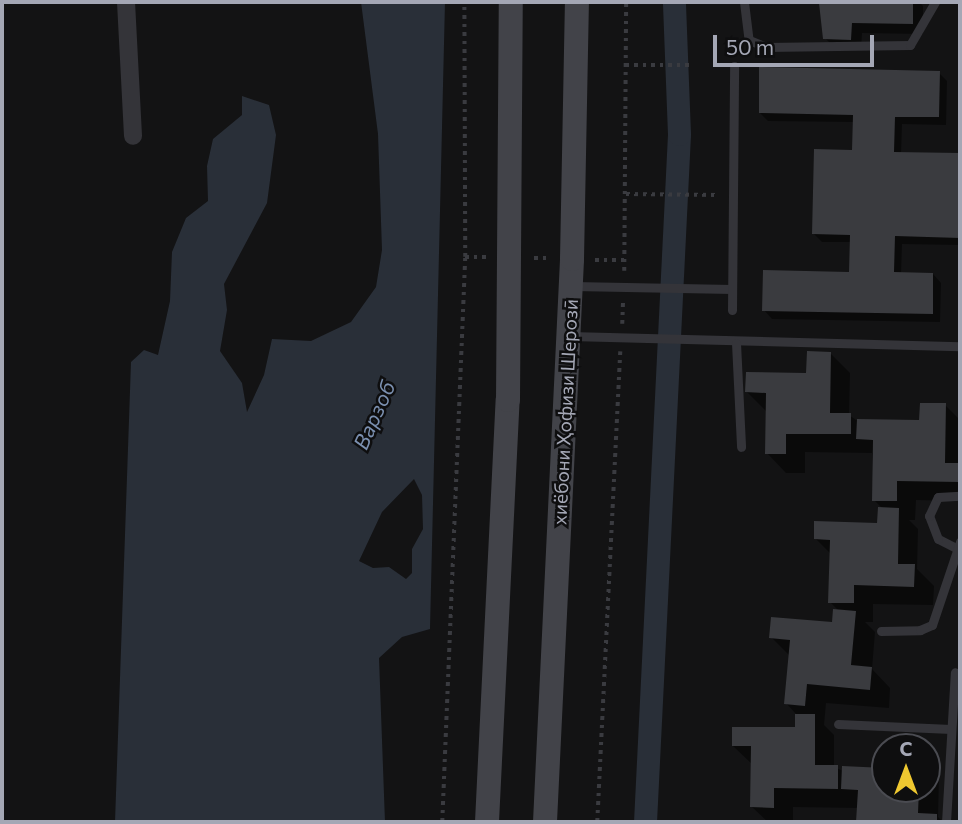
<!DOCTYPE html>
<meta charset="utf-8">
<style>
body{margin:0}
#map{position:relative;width:962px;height:824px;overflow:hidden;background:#131314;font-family:Commissioner,sans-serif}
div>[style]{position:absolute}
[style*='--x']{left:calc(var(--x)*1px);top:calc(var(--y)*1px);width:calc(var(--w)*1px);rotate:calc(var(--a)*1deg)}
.water>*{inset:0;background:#292f38}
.shadow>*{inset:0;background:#0007}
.canal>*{height:23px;margin:-11.5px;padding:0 11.5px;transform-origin:11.5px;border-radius:11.5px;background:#292f38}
.building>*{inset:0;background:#3a3b3f}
.path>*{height:3.5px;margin-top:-1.75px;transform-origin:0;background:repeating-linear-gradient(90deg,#3a3b40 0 3.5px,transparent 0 8.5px)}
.lane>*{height:9px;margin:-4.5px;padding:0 4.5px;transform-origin:4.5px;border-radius:4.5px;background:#343439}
.street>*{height:18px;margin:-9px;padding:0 9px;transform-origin:9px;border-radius:9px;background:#343439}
.secondary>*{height:24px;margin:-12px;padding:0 12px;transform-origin:12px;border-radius:12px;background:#424349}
span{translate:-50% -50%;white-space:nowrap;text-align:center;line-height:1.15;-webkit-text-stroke:5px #0e0e0f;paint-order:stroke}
.street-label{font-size:19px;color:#a4a7b5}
.water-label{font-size:21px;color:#7b90b0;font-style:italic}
.frame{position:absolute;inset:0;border:4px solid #a4a7b5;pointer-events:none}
.north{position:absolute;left:871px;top:733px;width:70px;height:70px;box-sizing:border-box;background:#0e0e0f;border:2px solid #4a4b51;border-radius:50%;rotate:0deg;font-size:19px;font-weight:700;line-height:28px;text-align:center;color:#a4a7b5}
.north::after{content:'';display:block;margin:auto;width:24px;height:32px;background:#efc830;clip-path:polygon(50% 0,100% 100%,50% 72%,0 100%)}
.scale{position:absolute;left:713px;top:35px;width:161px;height:32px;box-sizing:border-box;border:4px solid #a4a7b5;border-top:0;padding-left:9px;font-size:21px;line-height:24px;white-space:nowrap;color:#a4a7b5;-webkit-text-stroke:5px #0e0e0f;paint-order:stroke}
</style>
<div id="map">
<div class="water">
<div style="clip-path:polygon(evenodd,361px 2px,445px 2px,430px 629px,402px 637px,379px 658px,385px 822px,115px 822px,131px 362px,144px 350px,158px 355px,170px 301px,172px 252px,186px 218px,208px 201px,207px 166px,213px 139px,242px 115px,242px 96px,269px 105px,276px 135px,267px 203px,224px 284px,227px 310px,220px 351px,242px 383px,247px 412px,264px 375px,272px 339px,311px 341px,351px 322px,376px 287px,382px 250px,378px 134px,361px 2px,414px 479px,422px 495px,423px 529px,412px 549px,412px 573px,406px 579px,389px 567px,373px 568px,359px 561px,382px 512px,414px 479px)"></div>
</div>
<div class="shadow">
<div style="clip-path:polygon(813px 2px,919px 2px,923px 6px,923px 34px,862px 33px,861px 50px,836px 49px,825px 38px,821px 4px)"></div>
<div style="clip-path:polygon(939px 73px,947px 81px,946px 125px,902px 124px,901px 154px,960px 155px,960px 245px,902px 244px,901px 274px,933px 274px,941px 283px,940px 322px,772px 319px,764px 310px,851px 274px,851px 242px,822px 242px,814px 234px,854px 152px,854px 122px,768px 121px,760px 113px)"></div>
<div style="clip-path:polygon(830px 353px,850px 373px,849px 415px,856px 420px,921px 422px,945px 405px,960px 420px,960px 501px,916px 500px,915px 520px,909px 520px,918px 529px,917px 569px,934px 586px,933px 605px,873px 604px,873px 622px,865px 622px,875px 632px,872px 669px,890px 688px,889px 708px,826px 703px,824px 725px,834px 735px,834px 767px,885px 789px,927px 789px,927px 763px,939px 775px,938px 817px,943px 822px,858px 822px,859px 808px,793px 807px,793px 822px,768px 822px,752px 807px,753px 765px,733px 746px,796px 729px,796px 714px,786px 703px,790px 656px,771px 637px,833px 624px,839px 611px,830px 602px,831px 554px,816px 539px,879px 524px,883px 509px,874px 500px,872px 453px,805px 452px,805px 473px,786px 473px,767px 453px,767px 412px,747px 392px,808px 375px)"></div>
</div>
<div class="canal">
<div style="--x:645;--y:822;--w:689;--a:-87.17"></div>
<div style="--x:679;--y:134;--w:132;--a:-92.2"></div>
</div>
<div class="building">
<div style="clip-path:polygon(913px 2px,913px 24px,852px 23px,851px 40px,823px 39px,819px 3px)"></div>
<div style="clip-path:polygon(759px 67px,940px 71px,939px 117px,895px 117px,894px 152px,960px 153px,960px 238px,895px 236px,894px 272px,933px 273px,933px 314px,762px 311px,763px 270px,849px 272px,850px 235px,812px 234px,814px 149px,852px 150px,853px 115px,759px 113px)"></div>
<div style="clip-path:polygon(807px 351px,831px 352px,830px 413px,851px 413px,851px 434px,786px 434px,786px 454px,765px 454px,766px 393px,745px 392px,746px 372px,806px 373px)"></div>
<div style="clip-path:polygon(920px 403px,946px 403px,945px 463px,959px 463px,959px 482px,897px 481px,897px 501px,872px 501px,873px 440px,856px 439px,857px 419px,919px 420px)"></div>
<div style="clip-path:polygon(878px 507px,899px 508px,898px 564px,915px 564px,914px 587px,854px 585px,854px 603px,828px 603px,830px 540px,814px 539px,814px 521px,877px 523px)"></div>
<div style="clip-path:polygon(833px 609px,856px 611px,851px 665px,872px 667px,870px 690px,807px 684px,805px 706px,784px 704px,790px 640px,769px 638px,771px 617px,832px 622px)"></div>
<div style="clip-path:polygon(795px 714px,815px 714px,815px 765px,838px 765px,838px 789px,774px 788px,774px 808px,750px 807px,751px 746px,732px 746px,732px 727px,795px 727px)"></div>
<div style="clip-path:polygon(842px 766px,885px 768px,885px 789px,919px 789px,918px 813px,937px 814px,937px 822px,856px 822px,858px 790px,841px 789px)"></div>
</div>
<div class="path">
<div style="--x:626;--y:65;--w:66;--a:0"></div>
<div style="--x:626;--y:194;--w:93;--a:0.6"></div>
<div style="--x:465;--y:257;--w:22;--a:0"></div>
<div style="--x:534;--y:258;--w:15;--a:0"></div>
<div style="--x:595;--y:260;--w:29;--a:0"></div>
<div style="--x:624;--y:271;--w:269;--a:-89.6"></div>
<div style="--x:622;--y:324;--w:24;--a:-88"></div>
<div style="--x:442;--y:822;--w:565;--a:-87.67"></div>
<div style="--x:465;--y:257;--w:255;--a:-90.2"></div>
<div style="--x:597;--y:822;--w:471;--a:-87.2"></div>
</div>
<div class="lane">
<div style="--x:744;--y:2;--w:38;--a:83"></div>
<div style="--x:749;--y:40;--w:18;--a:22"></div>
<div style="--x:766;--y:47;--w:144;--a:-0.8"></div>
<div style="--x:910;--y:45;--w:50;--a:-59.8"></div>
<div style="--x:573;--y:286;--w:159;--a:1.1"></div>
<div style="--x:732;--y:310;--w:244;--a:-89.5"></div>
<div style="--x:570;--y:336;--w:390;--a:1.5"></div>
<div style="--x:736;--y:343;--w:104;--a:87.2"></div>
<div style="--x:958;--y:549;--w:22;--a:-153"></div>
<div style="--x:938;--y:539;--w:25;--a:-111"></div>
<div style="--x:929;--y:516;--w:21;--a:-65"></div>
<div style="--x:938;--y:497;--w:22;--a:-3"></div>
<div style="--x:881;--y:631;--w:39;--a:-1"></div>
<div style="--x:920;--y:630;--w:13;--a:-23"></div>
<div style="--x:932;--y:625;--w:88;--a:-71.4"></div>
<div style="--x:838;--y:724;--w:113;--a:2.5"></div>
<div style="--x:946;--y:822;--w:150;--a:-86.6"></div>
</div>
<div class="street">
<div style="--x:126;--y:2;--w:134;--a:87"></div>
</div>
<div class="secondary">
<div style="--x:487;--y:822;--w:423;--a:-87.2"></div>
<div style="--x:508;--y:400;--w:398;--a:-89.6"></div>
<div style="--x:545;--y:822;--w:564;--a:-87.25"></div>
<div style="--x:572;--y:259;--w:257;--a:-88.9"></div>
</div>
<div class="street-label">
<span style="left:565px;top:412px;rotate:-87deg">хиёбони Ҳофизи Шерозӣ</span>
</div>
<div class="water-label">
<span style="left:374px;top:415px;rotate:-66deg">Варзоб</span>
</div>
<div class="frame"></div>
<div class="north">С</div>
<div class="scale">50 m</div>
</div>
